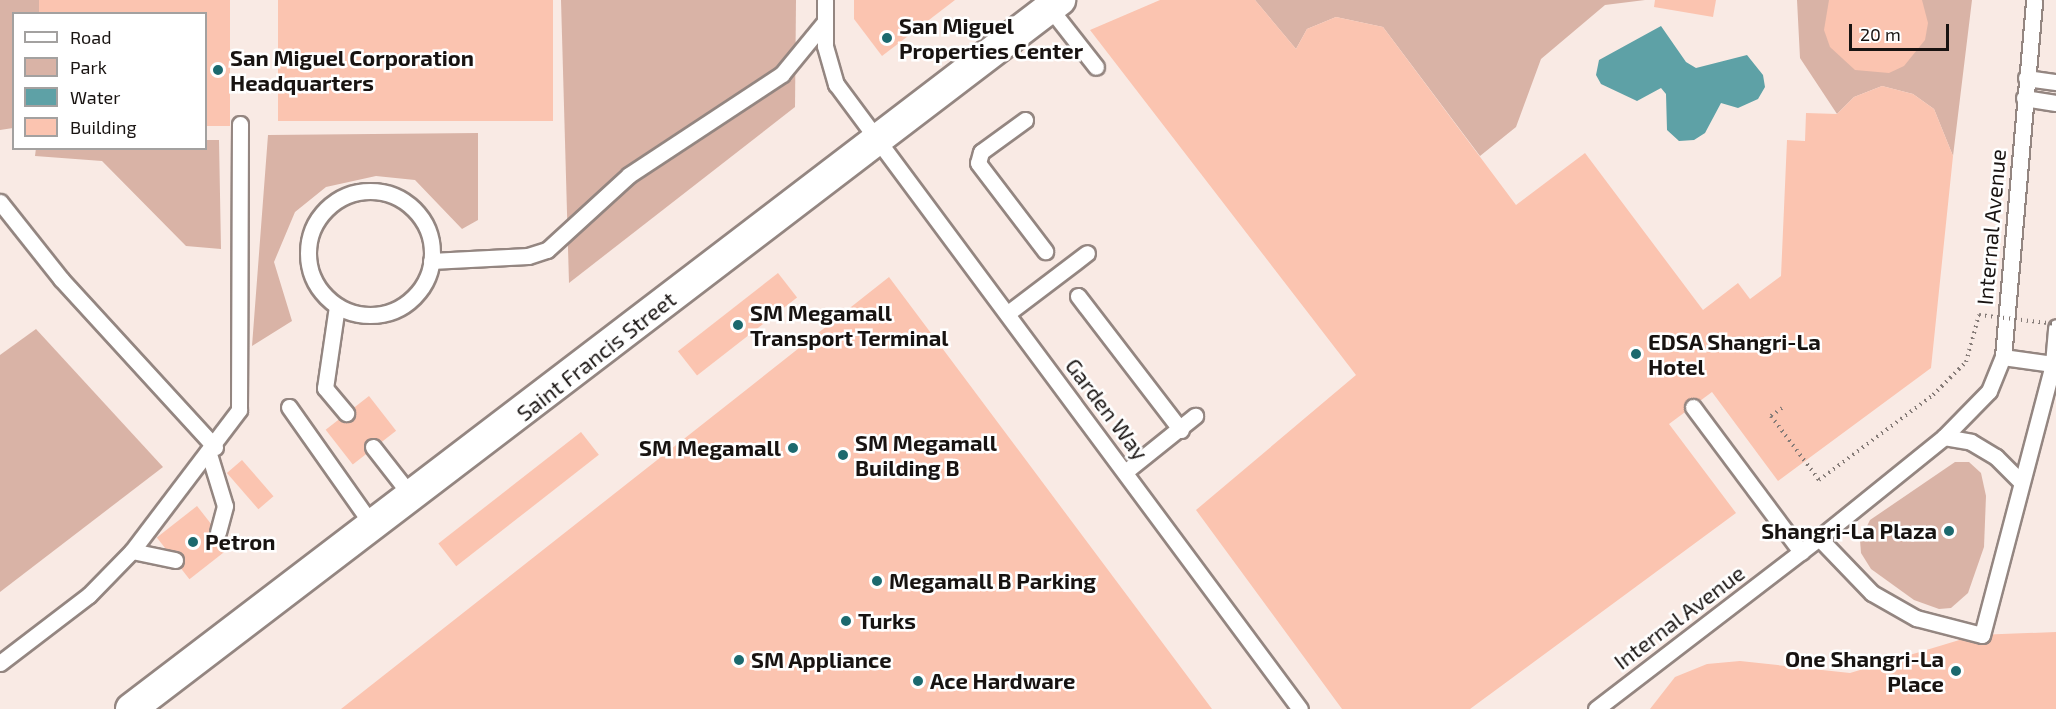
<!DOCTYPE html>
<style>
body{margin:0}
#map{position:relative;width:2056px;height:709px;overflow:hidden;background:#f9eae4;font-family:"Exo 2",sans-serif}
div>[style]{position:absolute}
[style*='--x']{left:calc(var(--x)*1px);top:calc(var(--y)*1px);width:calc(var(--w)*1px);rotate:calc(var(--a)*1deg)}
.green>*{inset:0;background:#d9b3a6}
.water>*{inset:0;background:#5ea1a6}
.building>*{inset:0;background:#fbc4b0;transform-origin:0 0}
.roads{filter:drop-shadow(2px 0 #948681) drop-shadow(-2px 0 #948681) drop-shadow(0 2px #948681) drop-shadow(0 -2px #948681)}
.service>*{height:15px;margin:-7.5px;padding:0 7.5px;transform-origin:7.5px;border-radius:7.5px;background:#fff}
.service>.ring{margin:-7.5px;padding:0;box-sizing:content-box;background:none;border:15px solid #fff;border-radius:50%}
.minor>*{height:30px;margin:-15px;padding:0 15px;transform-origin:15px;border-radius:15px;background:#fff}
.path-bridge>*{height:4px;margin-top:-2px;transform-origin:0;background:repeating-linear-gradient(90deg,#867c78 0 1.5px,transparent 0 6px)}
.dots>*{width:16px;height:16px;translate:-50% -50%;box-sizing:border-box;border:3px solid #fff;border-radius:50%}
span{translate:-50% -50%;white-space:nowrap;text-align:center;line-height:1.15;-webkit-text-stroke:5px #fff;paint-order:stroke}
.poi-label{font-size:22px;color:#181311;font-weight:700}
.left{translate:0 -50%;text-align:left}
.right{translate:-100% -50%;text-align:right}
.street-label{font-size:22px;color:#181311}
.legend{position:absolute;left:12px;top:12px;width:195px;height:138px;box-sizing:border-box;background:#fff;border:2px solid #a3a1a0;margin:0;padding:8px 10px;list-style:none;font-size:18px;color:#181311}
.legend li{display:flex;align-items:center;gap:12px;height:30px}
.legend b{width:30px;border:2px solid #a3a1a0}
.scale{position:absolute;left:1849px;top:24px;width:100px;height:27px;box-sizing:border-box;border:3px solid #181311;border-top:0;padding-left:8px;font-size:18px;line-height:21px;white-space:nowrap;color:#181311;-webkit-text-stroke:4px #fff;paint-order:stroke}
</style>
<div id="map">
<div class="green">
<div style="clip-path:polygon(0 0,39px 0,39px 13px,14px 14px,13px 128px,0 130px)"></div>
<div style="clip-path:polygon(561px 0,796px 0,795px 107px,569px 283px)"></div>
<div style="clip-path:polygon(1255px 0,1645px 0,1605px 5px,1541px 59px,1516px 127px,1480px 156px,1383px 27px,1336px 17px,1307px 29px,1296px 49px)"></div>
<div style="clip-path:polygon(1797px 0,1972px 0,1953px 156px,1934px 109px,1913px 94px,1882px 86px,1854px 97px,1837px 114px,1800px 58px)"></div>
<div style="clip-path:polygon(478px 133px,478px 220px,462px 229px,415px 180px,376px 176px,326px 187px,295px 212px,274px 262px,292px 321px,252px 346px,268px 135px)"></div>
<div style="clip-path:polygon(206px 140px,219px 140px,221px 249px,186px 246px,102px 161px,35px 156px,36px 148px,206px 148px)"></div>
<div style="clip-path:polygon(36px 329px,163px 467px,0 592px,0 355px)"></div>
<div style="clip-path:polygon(1955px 462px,1969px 462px,1981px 473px,1986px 496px,1984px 547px,1968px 593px,1951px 608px,1939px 609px,1914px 600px,1871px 569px,1861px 553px,1860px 540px,1870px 520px)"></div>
</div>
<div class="water">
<div style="clip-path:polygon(1661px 26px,1686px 62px,1696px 68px,1747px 55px,1763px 75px,1765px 87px,1758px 99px,1738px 108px,1721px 103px,1705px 133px,1694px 140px,1679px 141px,1667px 130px,1666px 94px,1661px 88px,1637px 101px,1601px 84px,1596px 75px,1599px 60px)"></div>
</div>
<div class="building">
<div style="clip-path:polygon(39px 0,230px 0,230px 126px,206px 126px,206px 14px,39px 14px)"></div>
<div style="left:278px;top:0;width:275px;height:121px"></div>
<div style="clip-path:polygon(854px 0,955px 0,882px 56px,854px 19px)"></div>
<div style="clip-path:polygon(1160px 0,1255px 0,1296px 49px,1307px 29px,1336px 17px,1383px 27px,1516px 205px,1585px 153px,1703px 310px,1738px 283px,1750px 299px,1781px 276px,1787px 140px,1805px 141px,1806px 113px,1837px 114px,1854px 97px,1882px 86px,1913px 94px,1934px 109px,1953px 156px,1931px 368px,1778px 481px,1712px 392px,1669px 424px,1736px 513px,1470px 709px,1342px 709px,1196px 510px,1356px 375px,1090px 30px)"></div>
<div style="clip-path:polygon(1655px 0,1716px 0,1713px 17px,1654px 7px)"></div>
<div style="clip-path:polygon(1829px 0,1922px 0,1928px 23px,1925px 40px,1904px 66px,1889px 73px,1855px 70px,1830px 47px,1824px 30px)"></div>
<div style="left:778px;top:273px;width:31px;height:127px;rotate:52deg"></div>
<div style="clip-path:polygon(889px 277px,1212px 709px,341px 709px,746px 390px)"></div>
<div style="left:369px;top:396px;width:44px;height:55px;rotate:52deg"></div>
<div style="left:581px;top:432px;width:29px;height:181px;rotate:52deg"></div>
<div style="left:242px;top:460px;width:48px;height:20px;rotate:49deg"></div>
<div style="left:197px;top:506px;width:53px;height:51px;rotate:52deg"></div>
<div style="clip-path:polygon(2056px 632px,2056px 709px,1650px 709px,1675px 677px,1707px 664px,1740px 661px,1850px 673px,1976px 635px)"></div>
</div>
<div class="roads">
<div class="service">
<div style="--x:825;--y:0;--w:46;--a:90"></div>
<div style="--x:825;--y:46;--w:40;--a:74"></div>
<div style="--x:836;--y:84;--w:778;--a:53.41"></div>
<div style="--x:1049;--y:7;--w:76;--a:51.9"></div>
<div style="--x:2026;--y:78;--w:30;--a:8"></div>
<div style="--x:2024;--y:98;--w:32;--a:9"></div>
<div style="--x:1025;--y:120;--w:54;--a:144"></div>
<div style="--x:981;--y:152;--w:11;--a:105"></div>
<div style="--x:978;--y:163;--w:111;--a:52.7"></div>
<div class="ring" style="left:308px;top:191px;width:109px;height:109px"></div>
<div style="--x:0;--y:202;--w:98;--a:51.6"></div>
<div style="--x:61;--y:279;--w:228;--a:47.5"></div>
<div style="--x:431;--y:261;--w:97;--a:-3"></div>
<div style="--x:528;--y:256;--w:20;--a:-18"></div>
<div style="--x:547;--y:250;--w:111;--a:-42.4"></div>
<div style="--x:629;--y:175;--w:183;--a:-33.4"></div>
<div style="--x:782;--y:74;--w:65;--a:-50.6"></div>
<div style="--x:1078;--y:296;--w:169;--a:52.5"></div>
<div style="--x:337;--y:306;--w:83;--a:98.3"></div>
<div style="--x:325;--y:388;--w:33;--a:50"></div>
<div style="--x:1008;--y:313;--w:99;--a:-37.2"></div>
<div style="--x:2003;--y:357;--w:50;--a:8"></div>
<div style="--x:289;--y:407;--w:146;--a:54.8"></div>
<div style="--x:1693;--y:407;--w:181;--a:53.3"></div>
<div style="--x:1944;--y:437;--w:27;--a:10"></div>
<div style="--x:1971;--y:442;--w:29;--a:31"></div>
<div style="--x:1996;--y:457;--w:35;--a:45"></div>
<div style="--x:373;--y:447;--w:63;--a:52"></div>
<div style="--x:209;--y:454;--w:54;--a:72.9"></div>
<div style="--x:225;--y:506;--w:27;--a:105"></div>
<div style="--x:1125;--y:472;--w:90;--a:-38.7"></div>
<div style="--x:1819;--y:538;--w:76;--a:46.1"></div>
<div style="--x:1872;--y:593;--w:51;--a:29.6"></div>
<div style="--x:1916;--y:618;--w:68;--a:14.4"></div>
<div style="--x:1982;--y:635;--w:280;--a:-75.3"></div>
<div style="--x:2053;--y:364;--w:37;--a:-85"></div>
<div style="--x:132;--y:551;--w:44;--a:11.8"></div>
<div style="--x:0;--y:663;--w:112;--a:-37.4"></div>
<div style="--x:89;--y:595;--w:62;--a:-45.7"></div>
<div style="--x:132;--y:551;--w:177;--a:-52.8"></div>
<div style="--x:239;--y:410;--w:286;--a:-89.8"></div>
<div style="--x:1596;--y:709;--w:281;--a:-37.5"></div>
<div style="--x:1819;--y:538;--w:161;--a:-38.9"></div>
<div style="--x:1944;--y:437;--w:64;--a:-45.6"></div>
<div style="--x:1989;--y:391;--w:37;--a:-68"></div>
<div style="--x:2003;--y:357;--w:358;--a:-85"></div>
</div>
<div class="minor">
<div style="--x:131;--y:709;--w:1169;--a:-37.35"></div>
</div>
</div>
<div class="path-bridge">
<div style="--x:1782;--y:408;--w:14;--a:144"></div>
<div style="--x:1771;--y:416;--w:80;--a:53.1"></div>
<div style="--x:1819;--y:480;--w:142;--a:-36.7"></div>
<div style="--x:1933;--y:395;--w:47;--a:-45"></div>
<div style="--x:1966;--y:362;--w:49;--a:-74.5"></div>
<div style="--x:1979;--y:315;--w:78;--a:6.7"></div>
</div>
<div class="dots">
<div style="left:887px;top:38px;background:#1c696e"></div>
<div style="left:218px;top:70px;background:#1c696e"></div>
<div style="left:738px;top:325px;background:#1c696e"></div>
<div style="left:1636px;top:354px;background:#1c696e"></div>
<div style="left:793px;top:448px;background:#1c696e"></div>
<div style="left:843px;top:455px;background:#1c696e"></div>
<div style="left:1949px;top:531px;background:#1c696e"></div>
<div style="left:193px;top:542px;background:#1c696e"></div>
<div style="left:877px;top:581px;background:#1c696e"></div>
<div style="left:846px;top:621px;background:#1c696e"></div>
<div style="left:739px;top:660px;background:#1c696e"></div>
<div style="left:1956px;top:671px;background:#1c696e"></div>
<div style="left:918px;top:681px;background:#1c696e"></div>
</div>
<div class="poi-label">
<span class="left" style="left:899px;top:38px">San Miguel<br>Properties Center</span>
<span class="left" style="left:230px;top:70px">San Miguel Corporation<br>Headquarters</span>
<span class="left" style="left:750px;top:325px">SM Megamall<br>Transport Terminal</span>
<span class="left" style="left:1648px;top:354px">EDSA Shangri-La<br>Hotel</span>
<span class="left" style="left:855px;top:455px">SM Megamall<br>Building B</span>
<span class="right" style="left:781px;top:448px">SM Megamall</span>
<span class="right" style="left:1937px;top:531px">Shangri-La Plaza</span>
<span class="left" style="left:205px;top:542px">Petron</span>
<span class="left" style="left:889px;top:581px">Megamall B Parking</span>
<span class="left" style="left:858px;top:621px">Turks</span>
<span class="right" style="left:1944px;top:671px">One Shangri-La<br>Place</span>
<span class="left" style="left:751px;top:660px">SM Appliance</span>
<span class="left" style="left:930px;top:681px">Ace Hardware</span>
</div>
<div class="street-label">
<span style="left:1991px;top:227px;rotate:-85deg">Internal Avenue</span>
<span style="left:596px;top:356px;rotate:-38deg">Saint Francis Street</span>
<span style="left:1107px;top:409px;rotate:53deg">Garden Way</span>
<span style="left:1679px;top:617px;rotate:-37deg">Internal Avenue</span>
</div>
<ul class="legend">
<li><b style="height:8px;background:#fff"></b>Road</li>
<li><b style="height:16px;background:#d9b3a6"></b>Park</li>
<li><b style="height:16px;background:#5ea1a6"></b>Water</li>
<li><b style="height:16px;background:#fbc4b0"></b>Building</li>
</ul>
<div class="scale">20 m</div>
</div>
